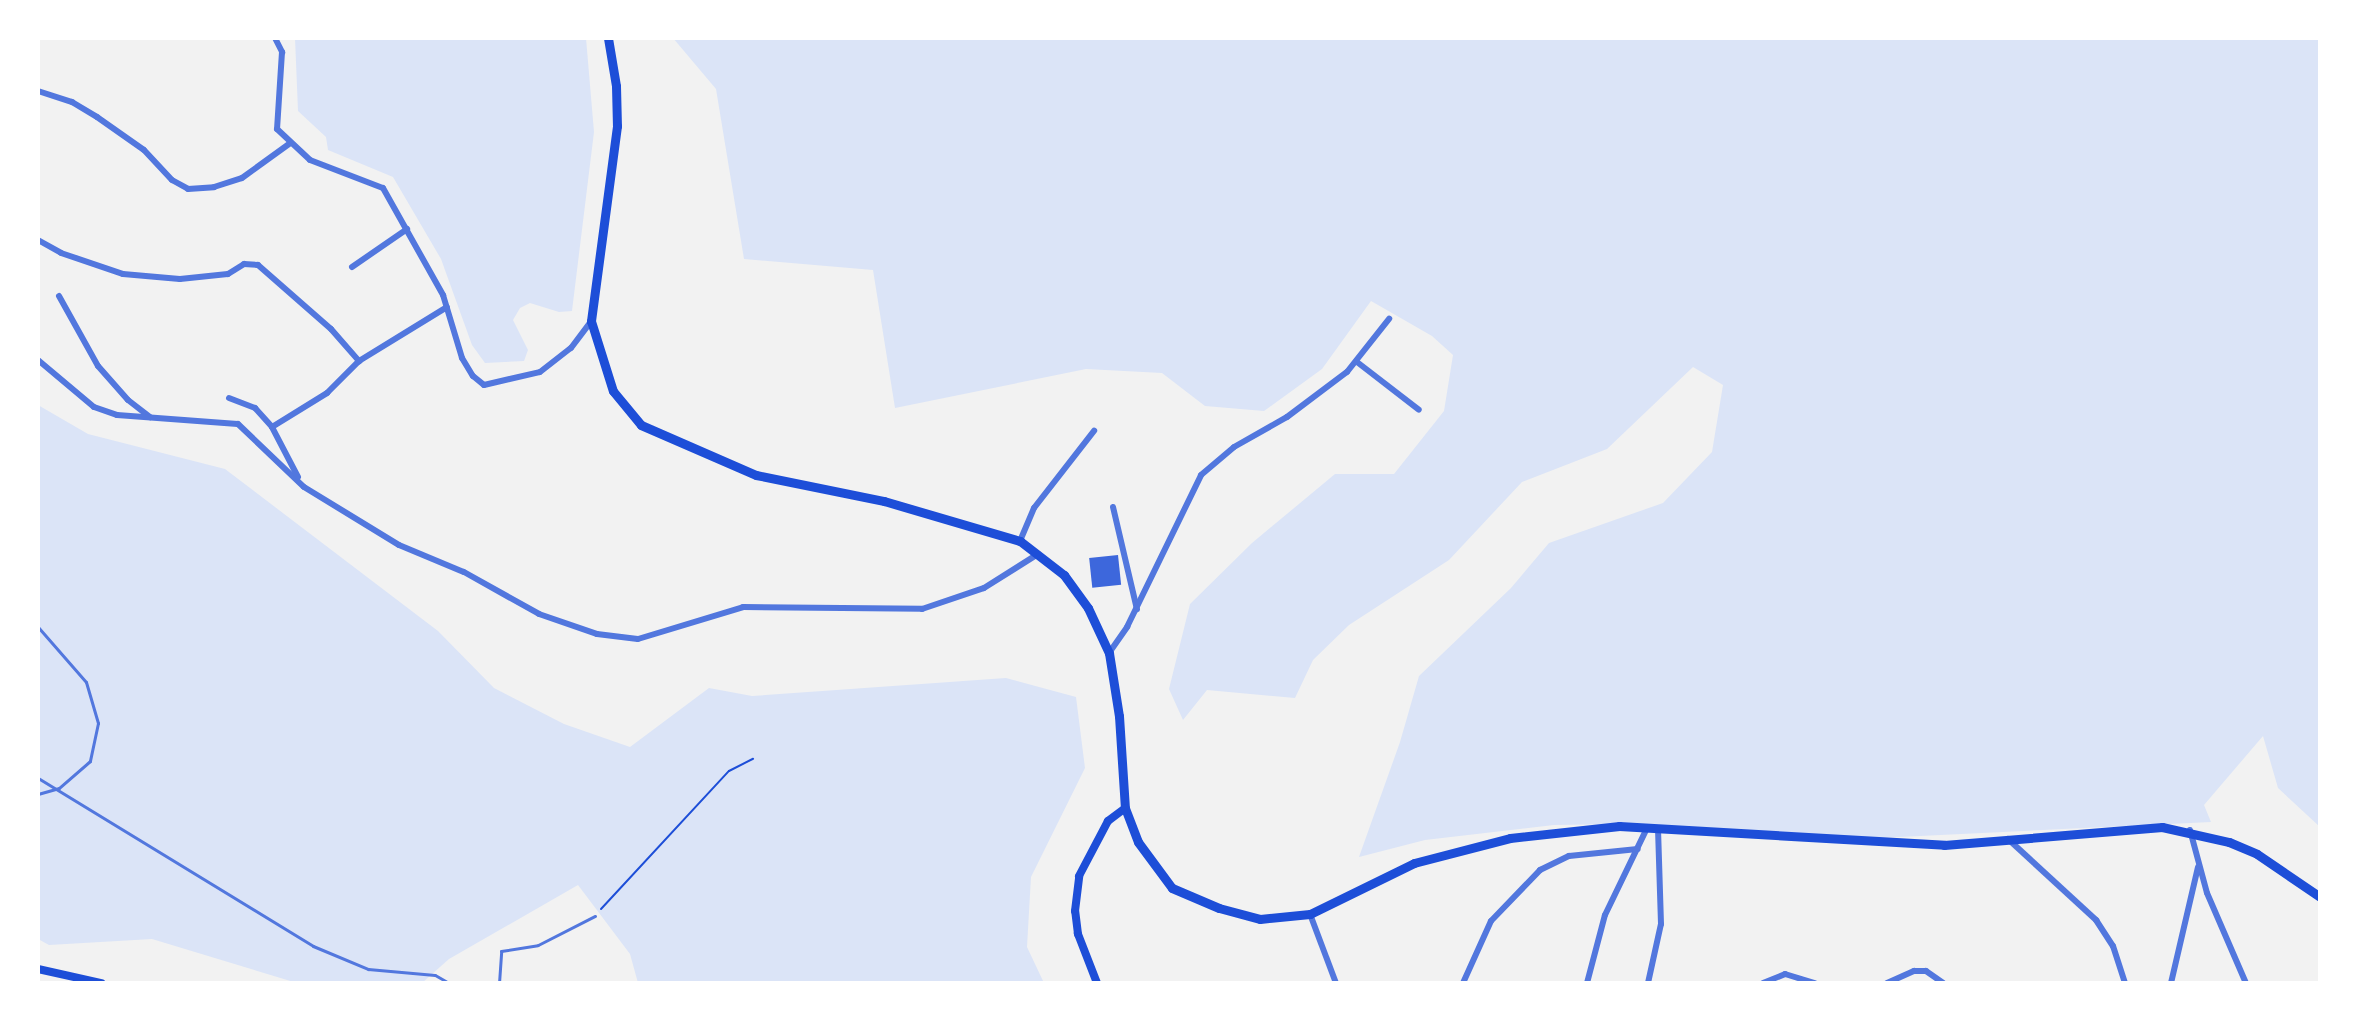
<!DOCTYPE html>
<style>
body{margin:0}
#map{position:relative;width:2358px;height:1021px;overflow:hidden;background:#f2f2f2;font-family:Raleway,sans-serif}
div>[style]{position:absolute}
[style*='--x']{left:calc(var(--x)*1px);top:calc(var(--y)*1px);width:calc(var(--w)*1px);rotate:calc(var(--a)*1deg)}
.green>*{inset:0;background:#dbe4f7}
.building>*{inset:0;background:#3d67dc;transform-origin:0 0}
.path>*{height:2px;margin:-1px;padding:0 1px;transform-origin:1px;border-radius:1px;background:#1d4ed8}
.service>*{height:3px;margin:-1.5px;padding:0 1.5px;transform-origin:1.5px;border-radius:1.5px;background:#5277de}
.minor>*{height:6px;margin:-3px;padding:0 3px;transform-origin:3px;border-radius:3px;background:#5277de}
.secondary>*{height:8px;margin:-4px;padding:0 4px;transform-origin:4px;border-radius:4px;background:#1d4ed8}
.primary>*{height:9px;margin:-4.5px;padding:0 4.5px;transform-origin:4.5px;border-radius:4.5px;background:#1d4ed8}
span{translate:-50% -50%;white-space:nowrap;text-align:center;line-height:1.15;-webkit-text-stroke:8px #fff;paint-order:stroke}
.frame{position:absolute;inset:0;border:40px solid #fff;pointer-events:none}
</style>
<div id="map">
<div class="green">
<div style="clip-path:polygon(295px 38px,586px 38px,594px 132px,572px 311px,559px 312px,530px 303px,520px 308px,513px 320px,528px 350px,524px 361px,485px 363px,472px 345px,441px 259px,393px 177px,328px 150px,326px 137px,298px 111px)"></div>
<div style="clip-path:polygon(673px 38px,2320px 38px,2320px 827px,2278px 788px,2263px 736px,2204px 805px,2211px 822px,1837px 840px,1625px 824px,1554px 825px,1425px 840px,1359px 857px,1400px 742px,1419px 676px,1511px 588px,1549px 543px,1663px 503px,1712px 452px,1723px 385px,1693px 367px,1607px 449px,1522px 482px,1449px 560px,1349px 625px,1313px 660px,1295px 698px,1207px 690px,1183px 720px,1169px 689px,1190px 604px,1252px 543px,1335px 474px,1394px 474px,1444px 411px,1453px 355px,1432px 336px,1371px 301px,1322px 369px,1264px 411px,1205px 406px,1162px 373px,1086px 369px,895px 408px,873px 270px,744px 259px,716px 89px)"></div>
<div style="clip-path:polygon(38px 405px,88px 434px,225px 469px,438px 631px,494px 688px,564px 724px,630px 747px,709px 688px,752px 696px,1006px 678px,1076px 697px,1085px 768px,1031px 877px,1027px 947px,1044px 983px,638px 983px,630px 954px,578px 885px,449px 959px,422px 983px,297px 983px,152px 939px,49px 945px,38px 939px)"></div>
</div>
<div class="building">
<div style="left:1118px;top:555px;width:30px;height:29px;rotate:84deg"></div>
</div>
<div class="path">
<div style="--x:601;--y:909;--w:188;--a:-47.2"></div>
<div style="--x:729;--y:771;--w:27;--a:-27"></div>
</div>
<div class="service">
<div style="--x:38;--y:627;--w:73;--a:48.9"></div>
<div style="--x:86;--y:682;--w:43;--a:73.7"></div>
<div style="--x:98;--y:723;--w:39;--a:102"></div>
<div style="--x:90;--y:761;--w:41;--a:138.9"></div>
<div style="--x:59;--y:788;--w:22;--a:164"></div>
<div style="--x:38;--y:778;--w:322;--a:31.4"></div>
<div style="--x:313;--y:946;--w:60;--a:22.7"></div>
<div style="--x:368;--y:969;--w:67;--a:5.1"></div>
<div style="--x:435;--y:975;--w:16;--a:30"></div>
<div style="--x:499;--y:983;--w:32;--a:-86"></div>
<div style="--x:501;--y:951;--w:37;--a:-9"></div>
<div style="--x:538;--y:945;--w:64;--a:-27"></div>
</div>
<div class="minor">
<div style="--x:275;--y:38;--w:16;--a:63"></div>
<div style="--x:282;--y:52;--w:77;--a:93.7"></div>
<div style="--x:277;--y:129;--w:45;--a:43.2"></div>
<div style="--x:310;--y:160;--w:78;--a:21"></div>
<div style="--x:383;--y:188;--w:123;--a:60.7"></div>
<div style="--x:443;--y:295;--w:66;--a:73.2"></div>
<div style="--x:462;--y:358;--w:21;--a:59"></div>
<div style="--x:473;--y:376;--w:14;--a:39"></div>
<div style="--x:484;--y:385;--w:57;--a:-13.1"></div>
<div style="--x:540;--y:372;--w:39;--a:-38"></div>
<div style="--x:571;--y:348;--w:34;--a:-53"></div>
<div style="--x:38;--y:91;--w:36;--a:18"></div>
<div style="--x:72;--y:102;--w:29;--a:31"></div>
<div style="--x:97;--y:117;--w:57;--a:35.1"></div>
<div style="--x:144;--y:150;--w:41;--a:47"></div>
<div style="--x:172;--y:180;--w:18;--a:29"></div>
<div style="--x:188;--y:189;--w:26;--a:-4"></div>
<div style="--x:214;--y:187;--w:29;--a:-18"></div>
<div style="--x:242;--y:178;--w:58;--a:-35.9"></div>
<div style="--x:38;--y:240;--w:26;--a:29"></div>
<div style="--x:61;--y:253;--w:65;--a:18.7"></div>
<div style="--x:123;--y:274;--w:57;--a:5"></div>
<div style="--x:180;--y:279;--w:48;--a:-5.9"></div>
<div style="--x:228;--y:274;--w:19;--a:-32"></div>
<div style="--x:244;--y:264;--w:14;--a:4"></div>
<div style="--x:258;--y:265;--w:97;--a:41.2"></div>
<div style="--x:331;--y:329;--w:43;--a:48.8"></div>
<div style="--x:352;--y:267;--w:67;--a:-34.6"></div>
<div style="--x:59;--y:296;--w:80;--a:60.9"></div>
<div style="--x:98;--y:366;--w:45;--a:48.6"></div>
<div style="--x:128;--y:400;--w:28;--a:38"></div>
<div style="--x:38;--y:360;--w:73;--a:40"></div>
<div style="--x:94;--y:407;--w:24;--a:19"></div>
<div style="--x:117;--y:415;--w:121;--a:4.3"></div>
<div style="--x:238;--y:424;--w:91;--a:43.7"></div>
<div style="--x:304;--y:487;--w:111;--a:31.4"></div>
<div style="--x:399;--y:545;--w:70;--a:22.6"></div>
<div style="--x:464;--y:572;--w:86;--a:29.2"></div>
<div style="--x:539;--y:614;--w:61;--a:19"></div>
<div style="--x:597;--y:634;--w:41;--a:7"></div>
<div style="--x:638;--y:639;--w:110;--a:-16.9"></div>
<div style="--x:743;--y:607;--w:179;--a:0.6"></div>
<div style="--x:922;--y:609;--w:65;--a:-18.7"></div>
<div style="--x:984;--y:588;--w:64;--a:-32.2"></div>
<div style="--x:1357;--y:362;--w:78;--a:37.7"></div>
<div style="--x:229;--y:398;--w:28;--a:21"></div>
<div style="--x:255;--y:408;--w:25;--a:48"></div>
<div style="--x:298;--y:477;--w:56;--a:-117.5"></div>
<div style="--x:272;--y:427;--w:65;--a:-31.7"></div>
<div style="--x:327;--y:393;--w:45;--a:-45"></div>
<div style="--x:359;--y:361;--w:103;--a:-31.5"></div>
<div style="--x:1113;--y:507;--w:105;--a:76.8"></div>
<div style="--x:1020;--y:541;--w:36;--a:-67"></div>
<div style="--x:1034;--y:508;--w:98;--a:-52.1"></div>
<div style="--x:1109;--y:653;--w:32;--a:-55"></div>
<div style="--x:1127;--y:627;--w:169;--a:-64"></div>
<div style="--x:1201;--y:475;--w:43;--a:-40.3"></div>
<div style="--x:1234;--y:447;--w:61;--a:-29.5"></div>
<div style="--x:1287;--y:417;--w:75;--a:-36.9"></div>
<div style="--x:1347;--y:372;--w:68;--a:-51.6"></div>
<div style="--x:2190;--y:830;--w:65;--a:74.9"></div>
<div style="--x:2207;--y:893;--w:98;--a:66.6"></div>
<div style="--x:2008;--y:839;--w:120;--a:42.6"></div>
<div style="--x:2096;--y:920;--w:31;--a:57"></div>
<div style="--x:2113;--y:946;--w:39;--a:72"></div>
<div style="--x:1310;--y:914;--w:74;--a:69.4"></div>
<div style="--x:1463;--y:983;--w:68;--a:-65.7"></div>
<div style="--x:1491;--y:921;--w:71;--a:-46.1"></div>
<div style="--x:1540;--y:870;--w:32;--a:-26"></div>
<div style="--x:1569;--y:856;--w:69;--a:-5.8"></div>
<div style="--x:1587;--y:983;--w:70;--a:-75.2"></div>
<div style="--x:1605;--y:915;--w:97;--a:-64.2"></div>
<div style="--x:1648;--y:983;--w:60;--a:-77.6"></div>
<div style="--x:1661;--y:924;--w:95;--a:-91.8"></div>
<div style="--x:1763;--y:983;--w:24;--a:-22"></div>
<div style="--x:1785;--y:974;--w:31;--a:17"></div>
<div style="--x:1887;--y:983;--w:30;--a:-24"></div>
<div style="--x:1914;--y:971;--w:12;--a:0"></div>
<div style="--x:1926;--y:971;--w:21;--a:35"></div>
<div style="--x:2171;--y:983;--w:119;--a:-76.9"></div>
</div>
<div class="secondary">
<div style="--x:38;--y:969;--w:65;--a:12.5"></div>
<div style="--x:1097;--y:983;--w:53;--a:-111.2"></div>
<div style="--x:1078;--y:934;--w:23;--a:-97"></div>
<div style="--x:1075;--y:911;--w:35;--a:-83"></div>
<div style="--x:1079;--y:876;--w:62;--a:-62.2"></div>
<div style="--x:1108;--y:821;--w:21;--a:-37"></div>
</div>
<div class="primary">
<div style="--x:608;--y:38;--w:49;--a:80.5"></div>
<div style="--x:616;--y:86;--w:40;--a:88.6"></div>
<div style="--x:617;--y:126;--w:197;--a:97.6"></div>
<div style="--x:591;--y:321;--w:73;--a:72.6"></div>
<div style="--x:613;--y:391;--w:44;--a:50.5"></div>
<div style="--x:641;--y:425;--w:125;--a:23.5"></div>
<div style="--x:756;--y:475;--w:131;--a:11.5"></div>
<div style="--x:884;--y:501;--w:142;--a:16.4"></div>
<div style="--x:1020;--y:541;--w:56;--a:37.7"></div>
<div style="--x:1064;--y:575;--w:41;--a:54"></div>
<div style="--x:1088;--y:608;--w:50;--a:65"></div>
<div style="--x:1109;--y:653;--w:64;--a:81"></div>
<div style="--x:1119;--y:716;--w:92;--a:86.3"></div>
<div style="--x:1125;--y:808;--w:36;--a:69"></div>
<div style="--x:1138;--y:842;--w:57;--a:53.5"></div>
<div style="--x:1172;--y:888;--w:51;--a:23.1"></div>
<div style="--x:1219;--y:908;--w:42;--a:15"></div>
<div style="--x:1260;--y:919;--w:50;--a:-5.7"></div>
<div style="--x:1310;--y:914;--w:116;--a:-26.1"></div>
<div style="--x:1414;--y:863;--w:99;--a:-14.6"></div>
<div style="--x:1510;--y:838;--w:110;--a:-6.3"></div>
<div style="--x:1619;--y:826;--w:326;--a:3.3"></div>
<div style="--x:1944;--y:845;--w:219;--a:-4.7"></div>
<div style="--x:2162;--y:827;--w:69;--a:12.6"></div>
<div style="--x:2229;--y:842;--w:30;--a:23"></div>
<div style="--x:2257;--y:854;--w:76;--a:34.3"></div>
</div>
<div class="frame"></div>
</div>
